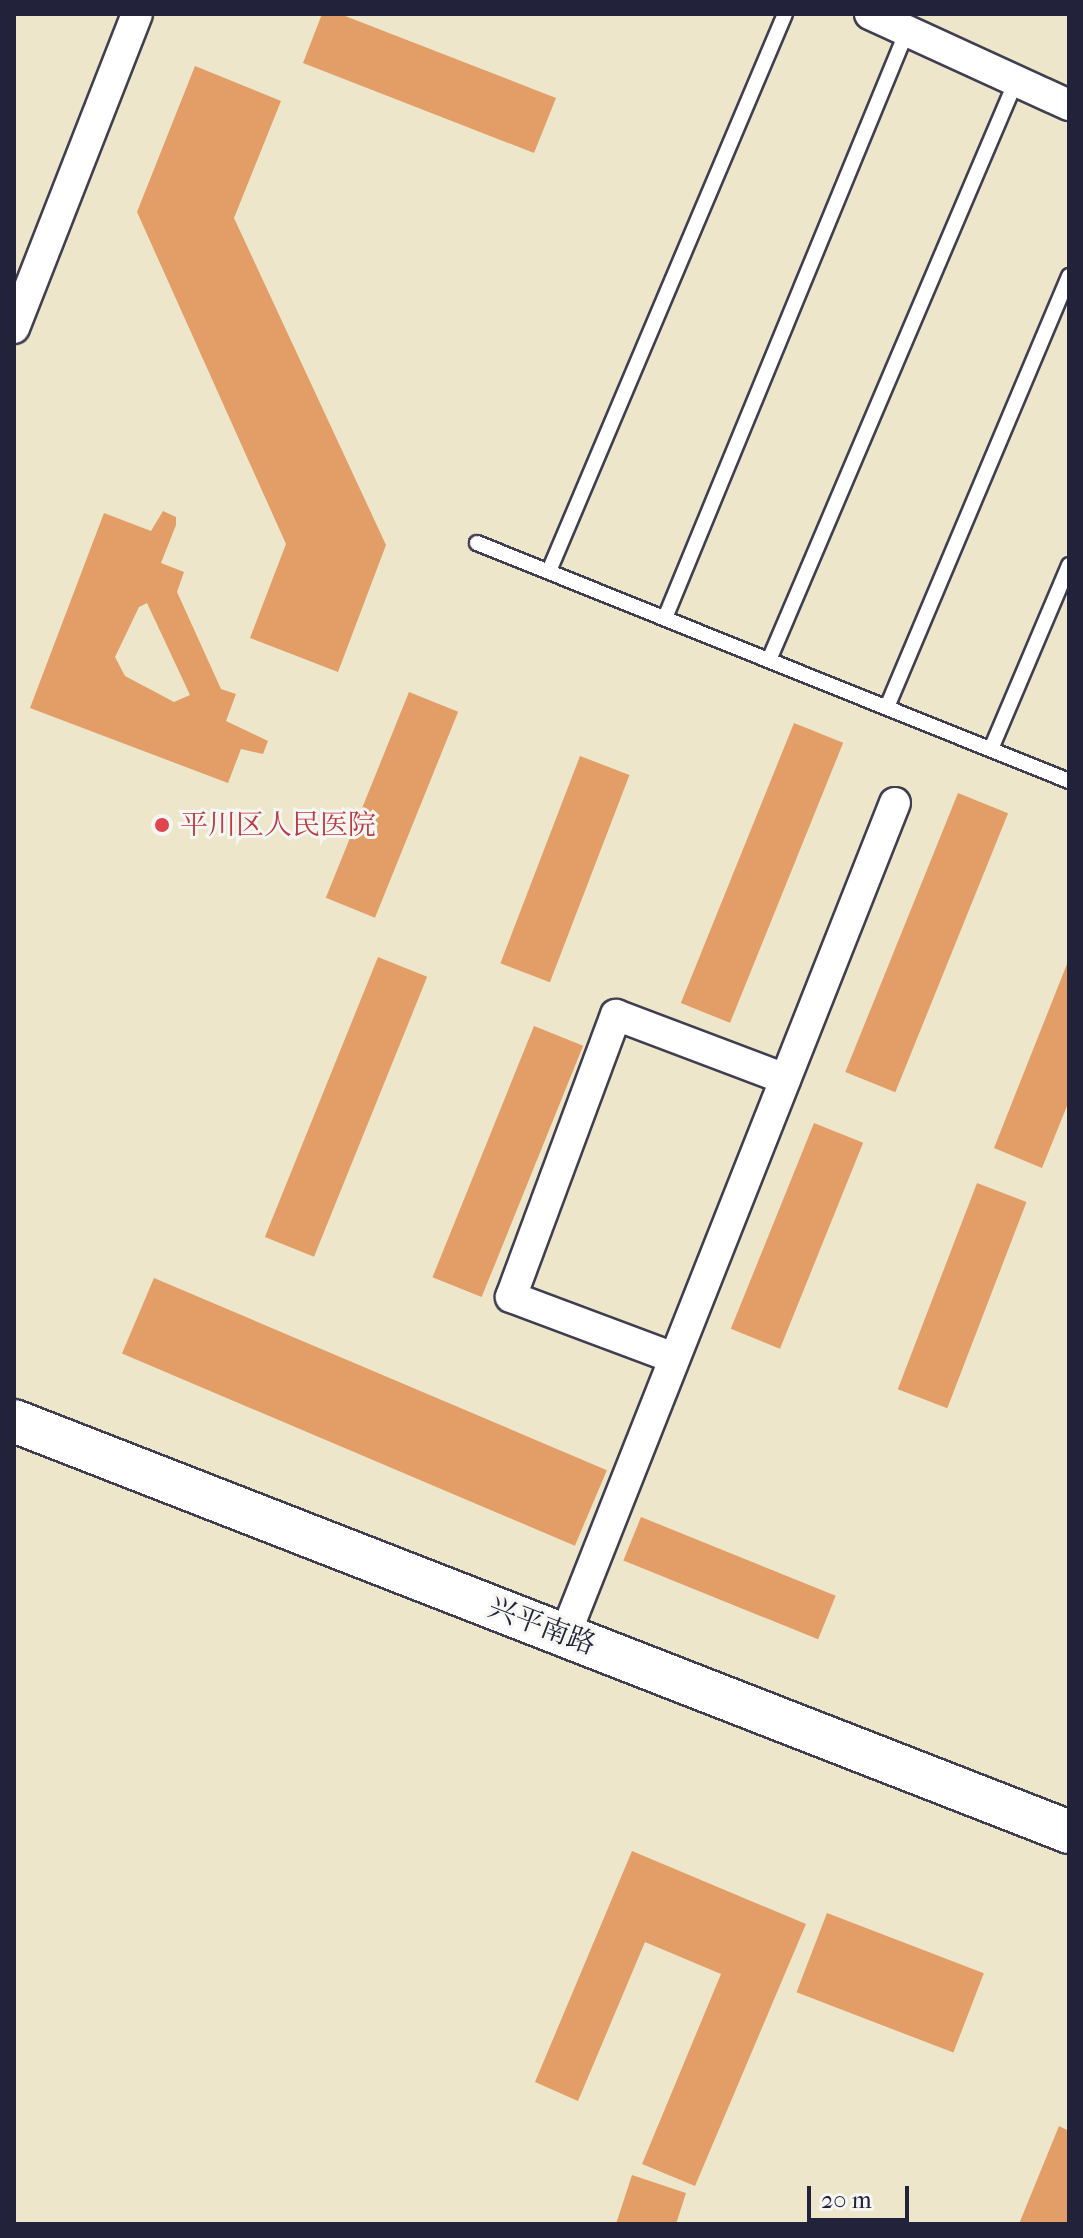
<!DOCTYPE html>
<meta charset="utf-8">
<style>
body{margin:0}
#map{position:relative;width:1083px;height:2238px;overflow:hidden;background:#ede6cb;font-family:"IM FELL French Canon","Noto Serif SC",serif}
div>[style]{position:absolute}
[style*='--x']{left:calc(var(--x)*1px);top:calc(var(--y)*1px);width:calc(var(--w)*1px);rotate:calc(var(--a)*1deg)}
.building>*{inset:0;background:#e29e66;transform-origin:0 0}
.roads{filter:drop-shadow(2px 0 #403f51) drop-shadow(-2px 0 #403f51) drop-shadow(0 2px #403f51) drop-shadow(0 -2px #403f51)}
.service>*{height:14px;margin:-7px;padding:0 7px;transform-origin:7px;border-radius:7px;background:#fff}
.minor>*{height:30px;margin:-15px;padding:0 15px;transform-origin:15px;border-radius:15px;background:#fff}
.secondary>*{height:42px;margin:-21px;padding:0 21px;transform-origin:21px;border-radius:21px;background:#fff}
.dots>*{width:22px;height:22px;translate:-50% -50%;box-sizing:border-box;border:4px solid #f6f6f2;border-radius:50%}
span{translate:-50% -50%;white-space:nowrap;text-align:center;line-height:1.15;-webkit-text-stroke:6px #f6f6f2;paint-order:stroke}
.health-label{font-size:28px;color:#be3a42}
.left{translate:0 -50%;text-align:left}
.street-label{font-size:28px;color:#22223b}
.frame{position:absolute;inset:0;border:16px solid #22223b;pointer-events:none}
.scale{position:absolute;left:807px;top:2186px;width:102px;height:36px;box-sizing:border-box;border:4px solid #22223b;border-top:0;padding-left:10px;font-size:24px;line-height:28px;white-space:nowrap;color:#22223b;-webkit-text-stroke:6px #f6f6f2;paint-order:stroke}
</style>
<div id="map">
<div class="building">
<div style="clip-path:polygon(322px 14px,340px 14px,556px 98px,534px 153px,303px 63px)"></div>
<div style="clip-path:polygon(195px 66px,281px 101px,234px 218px,386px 545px,338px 672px,250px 638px,286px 544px,137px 212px)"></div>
<div style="clip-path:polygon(evenodd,163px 511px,176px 517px,176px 525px,161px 563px,184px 572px,177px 592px,221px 689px,236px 694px,226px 721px,268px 741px,263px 754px,241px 749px,228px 783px,30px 708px,104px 513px,151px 531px,163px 511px,147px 603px,190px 695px,174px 702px,125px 676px,115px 657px,139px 607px,147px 603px)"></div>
<div style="left:409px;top:692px;width:53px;height:222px;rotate:22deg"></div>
<div style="left:794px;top:723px;width:53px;height:302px;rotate:22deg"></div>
<div style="left:580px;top:756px;width:53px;height:222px;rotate:21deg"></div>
<div style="left:958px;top:793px;width:54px;height:301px;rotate:22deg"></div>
<div style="left:378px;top:957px;width:53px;height:302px;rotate:22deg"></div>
<div style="clip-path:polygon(1069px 959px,1069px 1101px,1042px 1168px,994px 1148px)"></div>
<div style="left:534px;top:1026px;width:53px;height:271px;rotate:22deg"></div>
<div style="left:814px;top:1123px;width:53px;height:222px;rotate:22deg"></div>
<div style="left:977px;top:1183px;width:53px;height:221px;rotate:21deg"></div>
<div style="left:154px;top:1278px;width:492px;height:82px;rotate:23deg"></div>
<div style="left:641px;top:1517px;width:210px;height:47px;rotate:22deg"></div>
<div style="clip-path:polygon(632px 1851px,806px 1924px,695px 2186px,642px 2164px,721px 1974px,645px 1942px,578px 2101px,535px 2082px)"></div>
<div style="left:827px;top:1913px;width:168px;height:85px;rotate:21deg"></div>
<div style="clip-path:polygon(1059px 2126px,1069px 2131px,1069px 2224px,1019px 2224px)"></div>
<div style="clip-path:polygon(632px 2175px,686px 2193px,676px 2224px,616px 2224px)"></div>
</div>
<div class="roads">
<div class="service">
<div style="--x:477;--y:543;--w:638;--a:21.9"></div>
<div style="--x:549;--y:571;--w:605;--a:-67.04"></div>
<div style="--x:665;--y:618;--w:635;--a:-67.6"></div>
<div style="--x:769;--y:660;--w:629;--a:-66.9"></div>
<div style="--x:887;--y:707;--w:468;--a:-67.1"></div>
<div style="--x:991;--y:749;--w:200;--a:-67"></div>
</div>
<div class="minor">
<div style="--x:870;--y:14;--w:219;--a:24.6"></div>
<div style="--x:14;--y:328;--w:337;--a:-68.6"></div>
<div style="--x:674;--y:1358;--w:174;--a:-159.5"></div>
<div style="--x:511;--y:1297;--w:301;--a:-69.6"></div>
<div style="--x:616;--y:1015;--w:181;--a:20.7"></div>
<div style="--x:565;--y:1635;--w:895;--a:-68.37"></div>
</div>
<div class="secondary">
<div style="--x:14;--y:1421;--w:1132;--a:21.28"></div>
</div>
</div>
<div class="dots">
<div style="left:162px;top:825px;background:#e0444e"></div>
</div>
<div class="health-label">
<span class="left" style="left:180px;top:825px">平川区人民医院</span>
</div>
<div class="street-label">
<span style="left:542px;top:1626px;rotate:21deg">兴平南路</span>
</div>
<div class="frame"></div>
<div class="scale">20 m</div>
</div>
